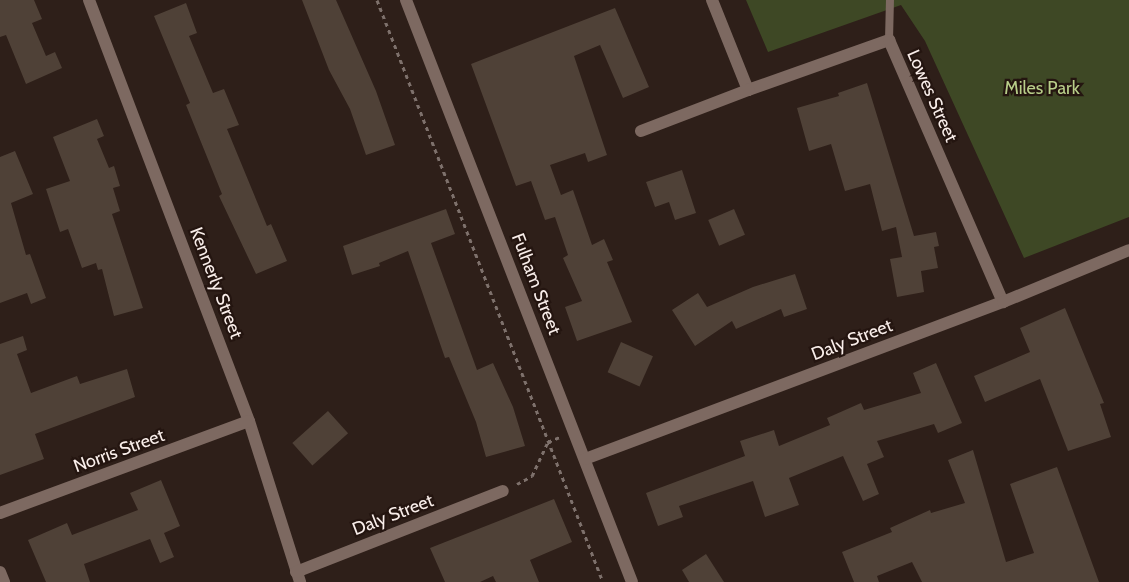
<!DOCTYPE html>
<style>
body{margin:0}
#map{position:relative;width:1129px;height:582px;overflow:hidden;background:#2e1f19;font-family:Cabin,sans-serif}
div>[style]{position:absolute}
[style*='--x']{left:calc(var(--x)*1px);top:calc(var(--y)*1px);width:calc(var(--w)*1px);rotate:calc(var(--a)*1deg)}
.green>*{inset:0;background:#3e4825}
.building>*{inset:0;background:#4f4137;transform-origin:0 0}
.path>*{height:3px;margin-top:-1.5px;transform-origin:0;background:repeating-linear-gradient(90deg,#7e716c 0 4px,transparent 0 8px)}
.lane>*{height:8px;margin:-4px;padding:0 4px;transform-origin:4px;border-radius:4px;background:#7d6961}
.street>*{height:12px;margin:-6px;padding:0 6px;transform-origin:6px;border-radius:6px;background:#7d6961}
span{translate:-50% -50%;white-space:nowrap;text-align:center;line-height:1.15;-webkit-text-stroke:4.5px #241510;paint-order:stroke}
.park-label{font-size:18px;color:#b8ce89}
.street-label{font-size:18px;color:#f9eeea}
</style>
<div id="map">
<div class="green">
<div style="clip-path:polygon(746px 0,1129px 0,1129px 217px,1024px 258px,925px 41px,901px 5px,768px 52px)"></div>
</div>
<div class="building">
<div style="clip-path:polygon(0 0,34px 0,42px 19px,32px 23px,46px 56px,55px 52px,62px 68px,26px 84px,6px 35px,0 37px)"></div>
<div style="clip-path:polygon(302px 0,336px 0,376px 91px,395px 145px,366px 155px,350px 109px,329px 70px)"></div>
<div style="clip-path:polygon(186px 3px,197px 33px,189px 36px,213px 93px,224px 89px,239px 125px,227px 129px,267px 226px,271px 224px,287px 261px,256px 274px,219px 196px,222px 194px,186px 105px,190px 103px,154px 16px)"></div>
<div style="clip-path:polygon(615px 8px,649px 87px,623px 98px,600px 45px,574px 56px,607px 155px,588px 162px,585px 153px,550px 165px,561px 195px,573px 190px,592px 245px,604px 239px,613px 260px,607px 262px,632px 322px,577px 341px,565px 307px,582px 301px,563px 258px,568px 255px,555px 217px,545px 220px,531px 181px,516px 186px,471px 64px)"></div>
<div style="clip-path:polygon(867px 83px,914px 236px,936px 232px,939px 246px,934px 247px,938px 268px,921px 271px,924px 292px,897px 297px,890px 259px,902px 257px,896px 227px,882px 231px,870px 184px,845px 191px,831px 144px,809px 151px,797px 108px,839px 96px,838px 93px)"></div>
<div style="clip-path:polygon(97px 119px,104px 136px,97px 139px,109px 168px,114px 166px,120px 186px,113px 188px,120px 211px,112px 214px,143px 308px,114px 316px,102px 269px,98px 270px,96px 263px,82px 268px,68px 229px,60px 232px,46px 189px,70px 181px,53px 137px)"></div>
<div style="clip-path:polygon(15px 151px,33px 194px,11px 203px,26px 255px,30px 254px,46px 298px,31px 304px,27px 293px,0 303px,0 157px)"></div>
<div style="clip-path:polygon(682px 170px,696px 213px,675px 220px,669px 202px,655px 207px,646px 182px)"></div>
<div style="clip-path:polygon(446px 209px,455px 234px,431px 243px,477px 370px,493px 363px,513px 407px,525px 446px,486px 457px,476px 422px,449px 357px,445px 358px,408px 251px,379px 263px,380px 266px,352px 275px,343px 246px)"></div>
<div style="left:734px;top:209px;width:28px;height:28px;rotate:67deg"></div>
<div style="clip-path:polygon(795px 274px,807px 309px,784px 317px,781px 309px,736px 329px,732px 321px,695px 346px,672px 310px,698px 293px,707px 307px,753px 287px)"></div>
<div style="clip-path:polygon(1065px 308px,1104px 403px,1100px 404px,1111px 437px,1068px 451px,1040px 379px,985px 402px,974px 376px,1030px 352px,1020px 328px)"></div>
<div style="clip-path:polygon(23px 336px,27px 350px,17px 354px,31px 393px,77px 376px,80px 384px,127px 369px,135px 397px,35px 434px,44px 459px,0 475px,0 344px)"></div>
<div style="left:621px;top:342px;width:35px;height:33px;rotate:24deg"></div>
<div style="clip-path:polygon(936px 363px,962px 423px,938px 433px,934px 424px,877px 441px,884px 457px,867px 464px,879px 494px,863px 501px,843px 456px,789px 478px,799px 505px,765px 517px,753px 481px,679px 506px,683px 517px,658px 526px,646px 493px,745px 456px,740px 441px,774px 430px,779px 446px,830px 425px,827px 418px,861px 403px,864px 410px,921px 393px,913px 373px)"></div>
<div style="left:328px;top:411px;width:30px;height:48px;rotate:48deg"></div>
<div style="clip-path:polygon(973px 450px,1006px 562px,1034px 553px,1010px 484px,1057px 467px,1099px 582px,922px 582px,912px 562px,877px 576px,879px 582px,854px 582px,842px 552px,892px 532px,890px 528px,930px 510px,931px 513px,965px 503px,948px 460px)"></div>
<div style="clip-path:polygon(161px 480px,180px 526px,164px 533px,174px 557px,160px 563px,150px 539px,84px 564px,90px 582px,46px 582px,28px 540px,67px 523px,72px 535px,138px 510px,130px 493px)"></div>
<div style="clip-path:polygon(554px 499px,572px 542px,530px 560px,539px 582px,496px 582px,493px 576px,480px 582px,445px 582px,430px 548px)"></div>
<div style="clip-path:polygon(706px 554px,724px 582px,689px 582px,682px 570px)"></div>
</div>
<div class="path">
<div style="--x:377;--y:0;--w:624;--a:68.78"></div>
<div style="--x:517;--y:484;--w:17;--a:-28"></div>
<div style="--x:532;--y:476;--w:38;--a:-65"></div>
<div style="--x:548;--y:442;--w:13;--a:-23"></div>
</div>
<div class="lane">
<div style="--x:889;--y:40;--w:40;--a:-88.6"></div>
</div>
<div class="street">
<div style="--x:89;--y:0;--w:450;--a:69.2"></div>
<div style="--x:249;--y:421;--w:169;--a:72.4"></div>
<div style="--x:406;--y:0;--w:624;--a:68.78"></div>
<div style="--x:712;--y:0;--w:97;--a:68.2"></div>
<div style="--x:748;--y:90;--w:150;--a:-19.5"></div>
<div style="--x:889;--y:40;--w:286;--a:66.5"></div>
<div style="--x:641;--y:131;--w:115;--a:-21"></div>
<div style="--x:585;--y:459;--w:447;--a:-20.6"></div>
<div style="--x:1003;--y:302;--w:136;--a:-22.4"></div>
<div style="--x:0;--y:513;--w:265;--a:-20.3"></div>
<div style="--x:0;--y:572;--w:11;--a:68"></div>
<div style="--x:296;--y:572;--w:222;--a:-21.4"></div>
</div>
<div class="park-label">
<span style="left:1042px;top:88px">Miles Park</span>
</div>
<div class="street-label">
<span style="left:932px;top:96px;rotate:66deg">Lowes Street</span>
<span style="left:216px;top:283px;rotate:69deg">Kennerly Street</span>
<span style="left:536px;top:284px;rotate:69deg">Fulham Street</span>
<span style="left:852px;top:340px;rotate:-21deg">Daly Street</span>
<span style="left:119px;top:451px;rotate:-20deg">Norris Street</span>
<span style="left:393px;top:515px;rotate:-21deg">Daly Street</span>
</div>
</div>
